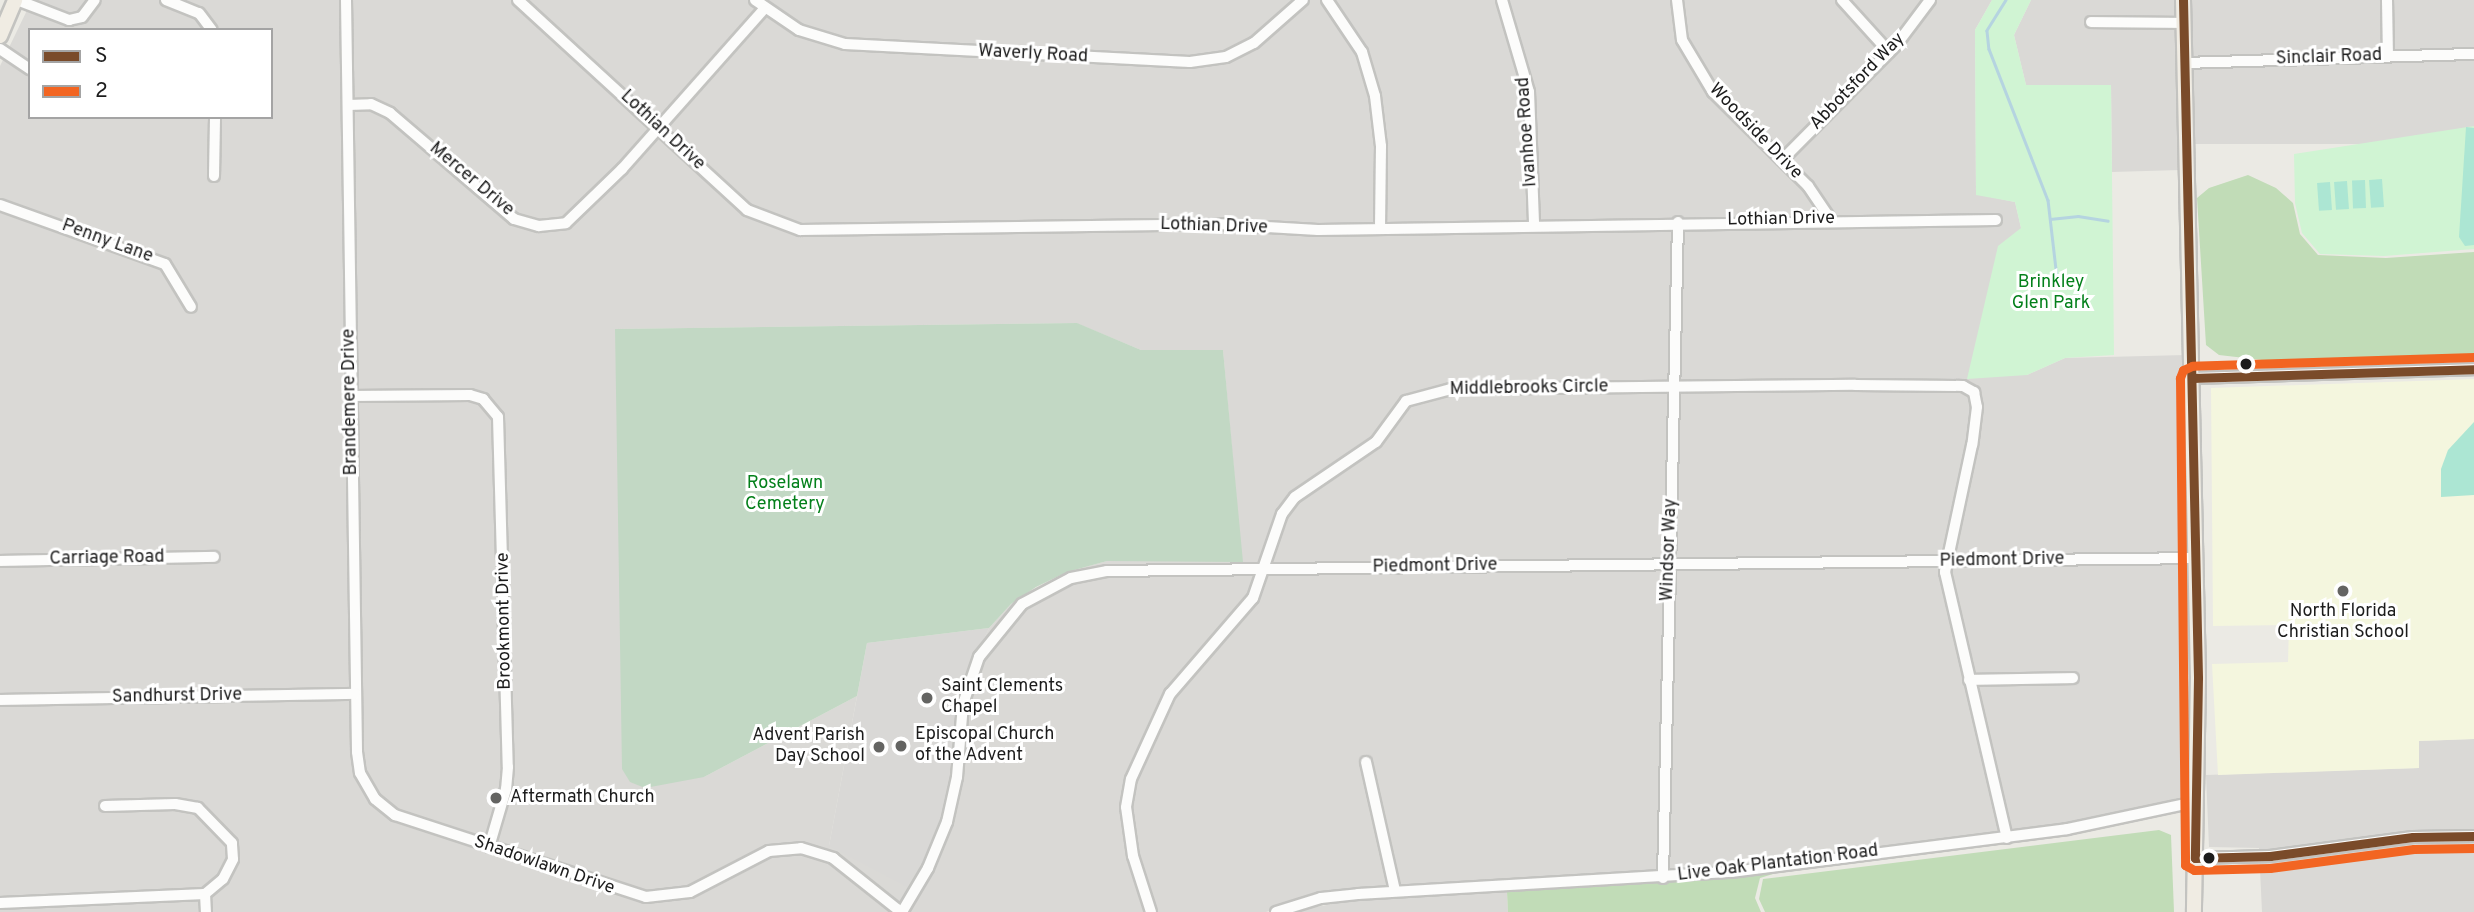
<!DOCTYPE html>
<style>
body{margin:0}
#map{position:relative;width:2474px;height:912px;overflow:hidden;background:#ebeae4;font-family:Overpass,sans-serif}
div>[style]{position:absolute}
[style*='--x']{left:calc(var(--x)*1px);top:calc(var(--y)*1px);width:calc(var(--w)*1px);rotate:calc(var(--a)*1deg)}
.residential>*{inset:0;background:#dad9d6;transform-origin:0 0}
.education>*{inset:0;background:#f4f6de}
.religious>*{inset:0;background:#d9d8d6}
.forest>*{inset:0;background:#c1dcb7}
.cemetery>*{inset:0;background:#c2d8c4}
.park>*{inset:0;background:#d0f4d3}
.pitch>*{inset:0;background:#ace6d3;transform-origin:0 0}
.stream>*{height:2.5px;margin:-1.25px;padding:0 1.25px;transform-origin:1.25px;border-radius:1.25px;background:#b5d4e0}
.roads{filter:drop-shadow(2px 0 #c3c3c0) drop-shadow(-2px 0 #c3c3c0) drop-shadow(0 2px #c3c3c0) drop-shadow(0 -2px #c3c3c0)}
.minor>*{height:10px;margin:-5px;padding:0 5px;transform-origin:5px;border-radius:5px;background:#fcfcfb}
.major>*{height:14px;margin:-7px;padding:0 7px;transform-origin:7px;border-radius:7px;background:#f0ece3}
.bus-1>*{height:9px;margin:-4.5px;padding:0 4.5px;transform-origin:4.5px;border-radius:4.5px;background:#7a4b2a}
.bus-2>*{height:9px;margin:-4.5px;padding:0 4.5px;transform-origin:4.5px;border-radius:4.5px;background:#f26522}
.dots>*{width:19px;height:19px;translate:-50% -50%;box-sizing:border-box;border:4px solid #fff;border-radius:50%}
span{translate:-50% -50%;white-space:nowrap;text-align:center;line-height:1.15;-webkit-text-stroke:6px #fff;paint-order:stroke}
.street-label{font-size:18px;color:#1c1c1c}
.park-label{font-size:18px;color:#04801b}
.poi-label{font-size:18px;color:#1c1c1c}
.left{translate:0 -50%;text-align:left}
.right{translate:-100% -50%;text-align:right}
.legend{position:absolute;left:28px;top:28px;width:245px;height:91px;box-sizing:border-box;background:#fff;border:2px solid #a4a4a4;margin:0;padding:9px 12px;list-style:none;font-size:21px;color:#1c1c1c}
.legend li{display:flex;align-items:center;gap:14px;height:35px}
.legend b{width:35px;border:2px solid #a4a4a4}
</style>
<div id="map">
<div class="residential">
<div style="clip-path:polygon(evenodd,32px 0,1992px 0,1975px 30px,1976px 194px,2015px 202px,2021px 228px,2027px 375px,2065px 358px,2186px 355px,2191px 573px,2189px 782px,2185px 796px,2100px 820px,2019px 833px,1825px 854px,1706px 873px,1374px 887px,1319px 895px,1266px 912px,0 912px,0 66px,32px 0,30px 30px,271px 30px,271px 117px,30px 117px,30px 30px,32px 0,1076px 323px,1141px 350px,1223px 350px,1242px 561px,1107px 561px,1066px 572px,1011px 604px,989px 628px,965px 679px,957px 722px,829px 846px,857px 696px,704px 777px,615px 329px,1076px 323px)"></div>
<div style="clip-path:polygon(2031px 0,2177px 0,2180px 170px,2112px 172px,2111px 85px,2026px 85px,2014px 35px)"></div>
<div style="left:2191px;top:0;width:283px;height:144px"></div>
<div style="clip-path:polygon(2474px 739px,2474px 912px,2262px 912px,2259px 848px,2209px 847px,2206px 775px,2419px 768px,2419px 741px)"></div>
<div style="clip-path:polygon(1507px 892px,1508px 912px,1290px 912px,1358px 899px)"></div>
</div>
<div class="education">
<div style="clip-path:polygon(2474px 379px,2474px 739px,2419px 741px,2419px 768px,2218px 775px,2212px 664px,2288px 662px,2289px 625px,2213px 626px,2211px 388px)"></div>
</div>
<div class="religious">
<div style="clip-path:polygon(989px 628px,960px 693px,945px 807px,931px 846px,907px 887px,829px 846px,867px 643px)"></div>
</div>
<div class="forest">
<div style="clip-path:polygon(2248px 175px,2276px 188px,2293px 203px,2300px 234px,2318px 255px,2386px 258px,2474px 252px,2474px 357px,2271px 361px,2219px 355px,2206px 345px,2197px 198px,2209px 188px)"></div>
<div style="clip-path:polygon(2159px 830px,2171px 835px,2174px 912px,1765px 912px,1759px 899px,1763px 879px)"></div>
<div style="clip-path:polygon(1752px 873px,1773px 874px,1760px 878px,1755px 898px,1761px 912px,1508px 912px,1507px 892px)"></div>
</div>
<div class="cemetery">
<div style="clip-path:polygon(1077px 323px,1141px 350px,1223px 350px,1243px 562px,1107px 561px,1067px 572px,1036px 587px,1011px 604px,989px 628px,867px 643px,857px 696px,704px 777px,645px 788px,630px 782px,622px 769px,615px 329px)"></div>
</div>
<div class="park">
<div style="clip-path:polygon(1992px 0,2031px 0,2014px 35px,2026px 85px,2111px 85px,2114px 355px,2065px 358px,2027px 375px,1967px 379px,1998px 246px,2021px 228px,2015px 202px,1976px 195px,1975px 30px)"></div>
<div style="clip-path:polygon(2474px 126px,2474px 249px,2384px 256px,2320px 254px,2302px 233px,2295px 203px,2294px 154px)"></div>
</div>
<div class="pitch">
<div style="clip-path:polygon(2466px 127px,2474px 128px,2474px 245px,2465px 246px,2459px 237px)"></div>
<div style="left:2382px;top:179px;width:28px;height:13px;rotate:86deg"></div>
<div style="left:2365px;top:180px;width:28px;height:13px;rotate:88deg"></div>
<div style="left:2347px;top:181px;width:28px;height:13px;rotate:86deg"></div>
<div style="left:2330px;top:182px;width:28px;height:13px;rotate:86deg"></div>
<div style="clip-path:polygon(2474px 422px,2474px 495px,2441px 497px,2441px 469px,2448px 450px)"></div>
</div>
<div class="stream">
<div style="--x:2006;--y:0;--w:36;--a:122"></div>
<div style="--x:1987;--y:31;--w:18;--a:84"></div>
<div style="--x:1989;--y:49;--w:162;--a:68.7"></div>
<div style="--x:2048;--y:200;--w:88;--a:83.4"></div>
<div style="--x:2050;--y:219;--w:28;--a:-6"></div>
<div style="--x:2078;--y:216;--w:30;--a:9"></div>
</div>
<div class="roads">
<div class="minor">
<div style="--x:17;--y:0;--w:56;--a:21"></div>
<div style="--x:69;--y:20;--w:13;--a:-13"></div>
<div style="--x:82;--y:17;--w:21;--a:-53"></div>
<div style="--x:166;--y:0;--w:35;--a:22"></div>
<div style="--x:199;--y:13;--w:21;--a:53"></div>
<div style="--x:346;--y:0;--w:752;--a:89.16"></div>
<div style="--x:357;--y:752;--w:21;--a:82"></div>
<div style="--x:360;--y:773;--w:30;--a:60"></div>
<div style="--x:375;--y:799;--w:26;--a:39"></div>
<div style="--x:395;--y:815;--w:264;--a:18.1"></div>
<div style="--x:646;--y:897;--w:44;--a:-6.5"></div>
<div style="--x:690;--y:892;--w:89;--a:-27.4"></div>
<div style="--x:769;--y:851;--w:32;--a:-5"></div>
<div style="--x:801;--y:848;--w:34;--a:17"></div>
<div style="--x:833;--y:858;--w:87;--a:38.5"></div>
<div style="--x:518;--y:0;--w:311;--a:42.5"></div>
<div style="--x:747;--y:210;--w:57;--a:20.7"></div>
<div style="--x:800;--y:230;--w:418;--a:-0.8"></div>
<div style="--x:1218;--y:224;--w:100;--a:3.4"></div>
<div style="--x:1318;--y:230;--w:678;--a:-0.85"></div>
<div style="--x:755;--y:0;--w:53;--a:34.3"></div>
<div style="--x:799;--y:30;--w:48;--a:16.9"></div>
<div style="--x:845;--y:44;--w:345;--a:3"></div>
<div style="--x:1190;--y:62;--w:36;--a:-8"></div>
<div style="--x:1226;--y:57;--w:31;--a:-27"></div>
<div style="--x:1254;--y:43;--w:65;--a:-41.3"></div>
<div style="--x:1327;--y:0;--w:63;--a:56.1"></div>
<div style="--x:1362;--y:52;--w:46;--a:73.5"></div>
<div style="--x:1375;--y:96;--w:50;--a:83.2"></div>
<div style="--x:1381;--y:146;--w:82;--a:90.7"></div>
<div style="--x:1502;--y:0;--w:96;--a:73.6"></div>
<div style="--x:1529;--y:92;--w:133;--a:87.8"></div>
<div style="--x:1677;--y:0;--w:40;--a:82.9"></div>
<div style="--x:1682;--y:40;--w:61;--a:59.2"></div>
<div style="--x:1713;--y:92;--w:134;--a:44.7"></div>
<div style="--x:1808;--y:186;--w:41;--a:55.9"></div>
<div style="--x:1842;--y:0;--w:70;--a:47.9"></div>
<div style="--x:2387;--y:0;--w:56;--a:89"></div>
<div style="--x:2091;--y:22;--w:92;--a:0.6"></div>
<div style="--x:0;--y:49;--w:36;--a:34"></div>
<div style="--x:2184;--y:63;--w:290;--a:-1.8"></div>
<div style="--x:348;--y:105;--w:23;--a:-2"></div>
<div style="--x:371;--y:104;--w:21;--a:25"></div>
<div style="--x:390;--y:113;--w:163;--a:40.5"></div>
<div style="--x:514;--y:219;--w:26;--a:16"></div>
<div style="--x:539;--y:226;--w:27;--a:-6"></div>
<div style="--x:566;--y:223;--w:78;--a:-44"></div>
<div style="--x:622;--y:169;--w:214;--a:-48.4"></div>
<div style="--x:1782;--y:160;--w:163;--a:-45.2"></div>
<div style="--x:1897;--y:44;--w:55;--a:-53.1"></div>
<div style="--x:214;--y:176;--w:59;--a:-89"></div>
<div style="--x:0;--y:205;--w:175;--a:19.7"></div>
<div style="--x:165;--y:264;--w:50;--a:58.8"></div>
<div style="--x:2192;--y:378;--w:282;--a:-1.8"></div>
<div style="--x:350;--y:396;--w:120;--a:-0.5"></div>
<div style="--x:470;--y:395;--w:14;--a:17"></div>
<div style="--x:483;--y:399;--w:23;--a:50"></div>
<div style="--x:498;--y:417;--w:350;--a:88.4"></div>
<div style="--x:508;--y:767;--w:22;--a:95"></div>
<div style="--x:506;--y:789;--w:60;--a:106.3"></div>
<div style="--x:0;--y:561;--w:214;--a:-1.1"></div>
<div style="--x:1969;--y:680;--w:104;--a:-1.1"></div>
<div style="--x:0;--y:700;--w:355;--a:-1"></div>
<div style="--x:1366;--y:762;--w:132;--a:77.3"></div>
<div style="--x:2195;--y:858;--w:75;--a:-1.5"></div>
<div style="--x:2270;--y:856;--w:144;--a:-7.6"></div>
<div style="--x:2413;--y:837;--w:61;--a:-0.9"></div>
<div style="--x:1663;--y:878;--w:656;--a:-88.69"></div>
<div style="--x:205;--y:894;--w:18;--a:87"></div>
<div style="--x:0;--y:903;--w:205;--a:-2.5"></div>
<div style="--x:205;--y:894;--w:23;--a:-40"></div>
<div style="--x:223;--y:879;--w:22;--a:-63"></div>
<div style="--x:233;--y:859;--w:16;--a:-94"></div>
<div style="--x:232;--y:843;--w:49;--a:-134.2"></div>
<div style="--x:198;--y:808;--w:23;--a:-170"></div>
<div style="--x:175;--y:804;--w:70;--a:178.4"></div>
<div style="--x:902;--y:912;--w:51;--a:-59.4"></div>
<div style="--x:928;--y:868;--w:50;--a:-67.6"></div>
<div style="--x:947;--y:822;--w:46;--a:-77.5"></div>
<div style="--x:957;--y:777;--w:73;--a:-85.3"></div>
<div style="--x:963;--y:704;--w:50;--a:-71.2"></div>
<div style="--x:979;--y:657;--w:68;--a:-50.9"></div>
<div style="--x:1022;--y:604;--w:55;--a:-28"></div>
<div style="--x:1071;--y:578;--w:37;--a:-11"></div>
<div style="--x:1107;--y:571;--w:1088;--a:-0.68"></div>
<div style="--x:1151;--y:912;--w:59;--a:-107.8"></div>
<div style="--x:1133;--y:856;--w:49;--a:-98.1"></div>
<div style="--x:1126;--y:807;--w:28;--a:-80"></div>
<div style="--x:1131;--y:779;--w:94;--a:-65.4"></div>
<div style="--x:1170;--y:694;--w:127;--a:-49.2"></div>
<div style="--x:1253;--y:598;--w:89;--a:-71"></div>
<div style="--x:1282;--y:514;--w:21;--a:-53"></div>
<div style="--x:1295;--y:497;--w:98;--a:-34.2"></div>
<div style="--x:1376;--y:442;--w:51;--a:-53.8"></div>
<div style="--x:1406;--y:401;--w:47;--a:-14.9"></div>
<div style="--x:1451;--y:389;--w:404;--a:-0.6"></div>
<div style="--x:1855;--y:385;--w:108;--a:0.5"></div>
<div style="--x:1963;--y:386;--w:13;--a:29"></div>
<div style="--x:1974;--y:392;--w:15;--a:79"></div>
<div style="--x:1977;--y:407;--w:38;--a:97"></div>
<div style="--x:1972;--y:445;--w:130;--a:102"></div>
<div style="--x:1945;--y:572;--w:273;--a:76.9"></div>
<div style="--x:1276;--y:912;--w:47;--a:-17.3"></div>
<div style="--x:1321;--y:898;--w:37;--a:-6"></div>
<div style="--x:1358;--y:894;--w:375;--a:-3.4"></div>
<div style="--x:1732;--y:872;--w:338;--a:-7.3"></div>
<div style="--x:2067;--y:829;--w:131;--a:-11.9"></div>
</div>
<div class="major">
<div style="--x:2183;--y:0;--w:678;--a:88.73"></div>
<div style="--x:2198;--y:678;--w:234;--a:91"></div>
<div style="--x:0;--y:36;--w:39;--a:-67"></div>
</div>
</div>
<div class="bus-1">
<div style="--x:2183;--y:0;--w:678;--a:88.73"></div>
<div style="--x:2198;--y:678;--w:180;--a:91"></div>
<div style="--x:2192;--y:378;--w:282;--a:-1.8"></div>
<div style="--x:2195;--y:858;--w:75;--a:-1.5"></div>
<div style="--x:2270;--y:856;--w:144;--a:-7.6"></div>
<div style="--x:2413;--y:837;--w:61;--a:-0.9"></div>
</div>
<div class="bus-2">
<div style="--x:2474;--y:357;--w:282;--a:178.2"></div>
<div style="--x:2192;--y:366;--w:10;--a:156"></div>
<div style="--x:2183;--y:370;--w:9;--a:111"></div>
<div style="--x:2180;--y:378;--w:487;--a:89.4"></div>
<div style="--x:2185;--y:865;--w:10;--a:29"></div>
<div style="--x:2194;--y:870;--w:76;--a:-1.5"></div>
<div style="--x:2270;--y:868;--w:145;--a:-7.5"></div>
<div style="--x:2414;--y:849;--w:60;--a:-1"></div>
</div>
<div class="dots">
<div style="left:2246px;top:364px;background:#1c1c1c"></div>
<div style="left:2343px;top:591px;background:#646462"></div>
<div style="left:927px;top:698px;background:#646462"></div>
<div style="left:901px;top:746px;background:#646462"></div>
<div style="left:879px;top:747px;background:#646462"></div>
<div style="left:496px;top:798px;background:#646462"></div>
<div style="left:2209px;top:858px;background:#1c1c1c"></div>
</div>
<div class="street-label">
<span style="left:1033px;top:55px;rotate:3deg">Waverly Road</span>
<span style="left:2329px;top:58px;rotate:-2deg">Sinclair Road</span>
<span style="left:1858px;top:82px;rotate:-46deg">Abbotsford Way</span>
<span style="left:662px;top:131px;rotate:43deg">Lothian Drive</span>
<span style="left:1528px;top:132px;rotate:-94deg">Ivanhoe Road</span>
<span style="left:1755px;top:132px;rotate:46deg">Woodside Drive</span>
<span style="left:471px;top:180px;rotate:40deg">Mercer Drive</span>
<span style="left:1781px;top:220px;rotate:-1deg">Lothian Drive</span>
<span style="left:1214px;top:227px;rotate:2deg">Lothian Drive</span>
<span style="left:107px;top:242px;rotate:20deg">Penny Lane</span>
<span style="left:1529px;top:389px;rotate:-1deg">Middlebrooks Circle</span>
<span style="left:351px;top:402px;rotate:-91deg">Brandemere Drive</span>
<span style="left:1670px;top:550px;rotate:-88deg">Windsor Way</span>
<span style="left:107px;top:559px;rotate:-1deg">Carriage Road</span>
<span style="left:2002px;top:561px;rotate:-1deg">Piedmont Drive</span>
<span style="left:1435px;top:567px;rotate:-1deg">Piedmont Drive</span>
<span style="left:505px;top:621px;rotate:-91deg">Brookmont Drive</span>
<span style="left:177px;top:697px;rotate:-1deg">Sandhurst Drive</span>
<span style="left:1778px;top:864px;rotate:-7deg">Live Oak Plantation Road</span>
<span style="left:544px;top:866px;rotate:19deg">Shadowlawn Drive</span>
</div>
<div class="park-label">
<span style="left:2051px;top:294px">Brinkley<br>Glen Park</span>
<span style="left:785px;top:495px">Roselawn<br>Cemetery</span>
</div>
<div class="poi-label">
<span style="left:2343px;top:623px">North Florida<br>Christian School</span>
<span class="left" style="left:941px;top:698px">Saint Clements<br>Chapel</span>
<span class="left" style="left:915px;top:746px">Episcopal Church<br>of the Advent</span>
<span class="right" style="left:865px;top:747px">Advent Parish<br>Day School</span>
<span class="left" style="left:510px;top:798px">Aftermath Church</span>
</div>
<ul class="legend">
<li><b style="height:9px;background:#7a4b2a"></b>S</li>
<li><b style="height:9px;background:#f26522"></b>2</li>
</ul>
</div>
